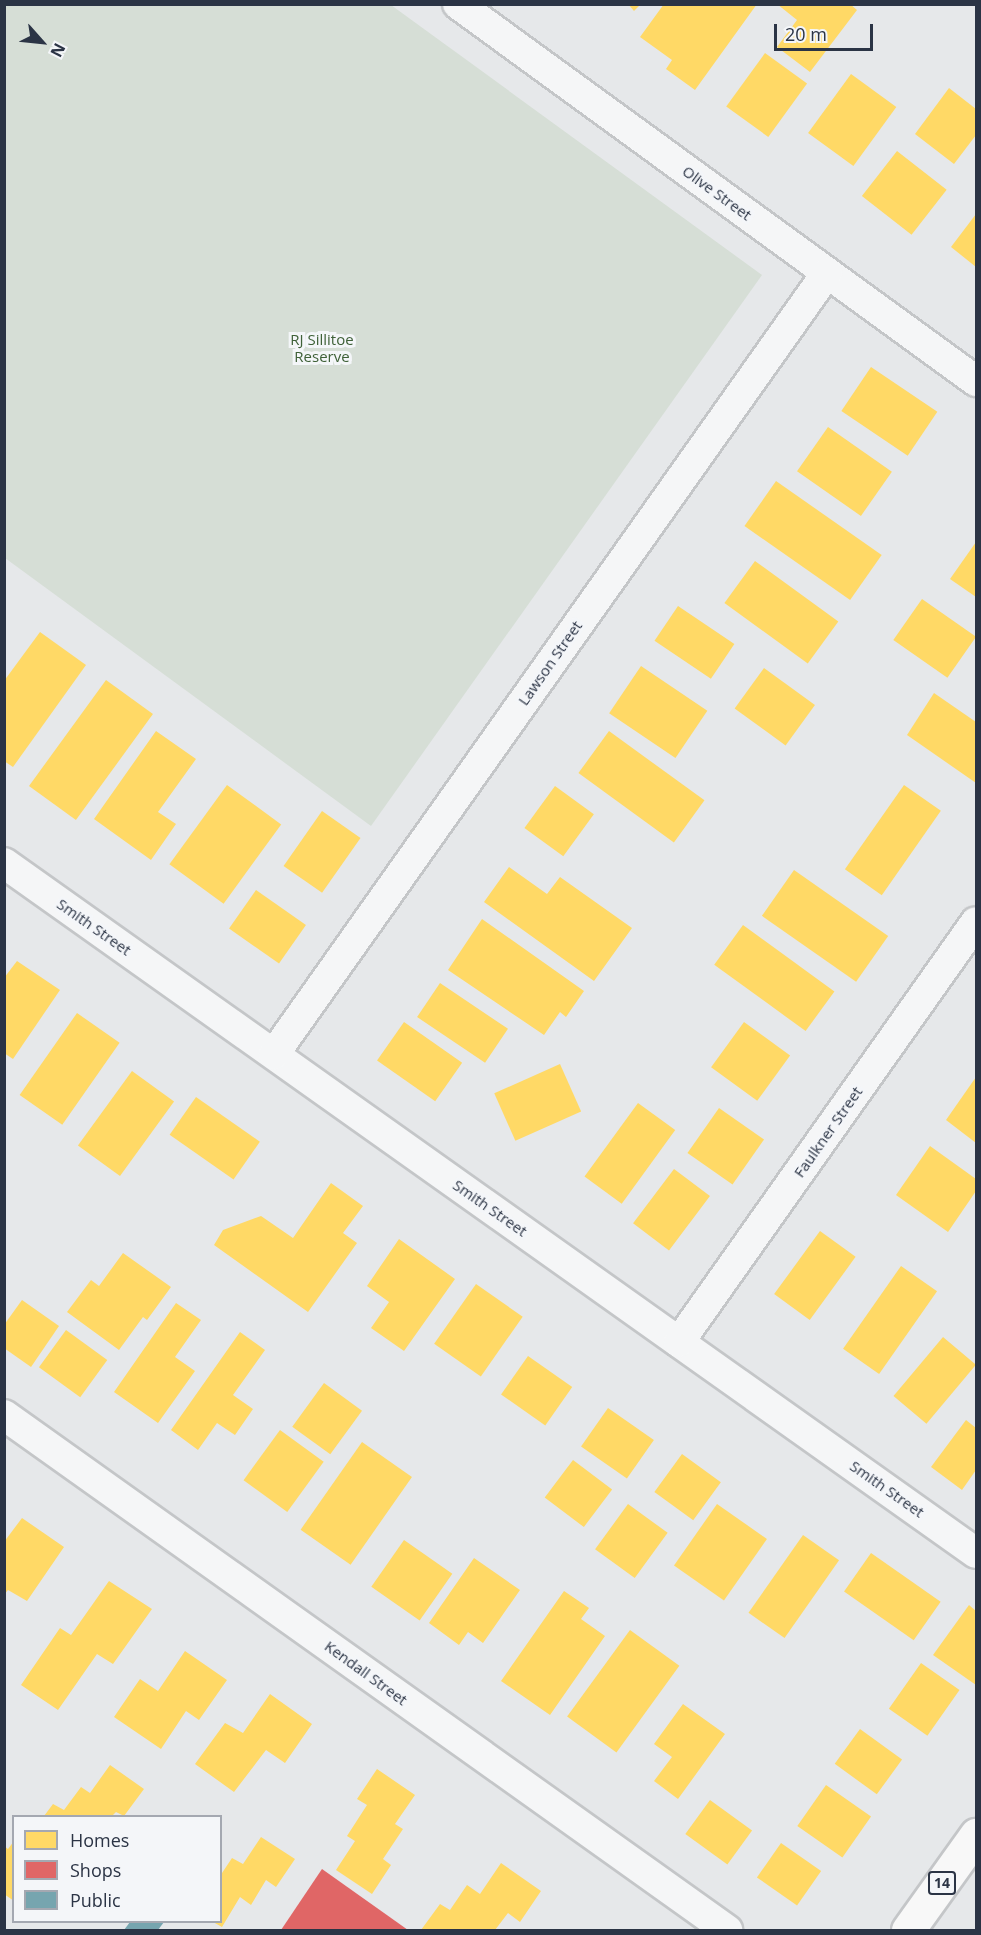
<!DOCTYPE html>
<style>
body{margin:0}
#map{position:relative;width:981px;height:1935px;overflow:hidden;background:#e6e8ea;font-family:"Open Sans",sans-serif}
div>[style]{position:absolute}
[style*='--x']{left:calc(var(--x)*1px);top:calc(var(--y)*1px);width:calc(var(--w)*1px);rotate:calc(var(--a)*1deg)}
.green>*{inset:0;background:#d6ded6}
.homes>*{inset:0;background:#ffd966;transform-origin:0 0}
.shops>*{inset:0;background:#e06666}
.public>*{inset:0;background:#76a5af}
.roads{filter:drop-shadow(2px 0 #c4c6c8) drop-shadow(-2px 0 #c4c6c8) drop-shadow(0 2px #c4c6c8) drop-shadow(0 -2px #c4c6c8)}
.street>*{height:30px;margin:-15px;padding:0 15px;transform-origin:15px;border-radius:15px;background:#f5f6f7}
.primary>*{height:33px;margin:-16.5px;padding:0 16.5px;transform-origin:16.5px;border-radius:16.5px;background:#f8f8f8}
span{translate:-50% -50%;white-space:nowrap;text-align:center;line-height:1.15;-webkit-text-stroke:6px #f4f6f9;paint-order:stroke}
.shield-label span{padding:2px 4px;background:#f4f6f9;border:2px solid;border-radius:4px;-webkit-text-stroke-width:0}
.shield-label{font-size:14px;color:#2b3445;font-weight:700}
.street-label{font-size:15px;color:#2b3445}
.park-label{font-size:15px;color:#3f6138}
.frame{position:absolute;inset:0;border:6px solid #2b3445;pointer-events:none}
.legend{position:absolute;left:12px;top:1815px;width:210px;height:108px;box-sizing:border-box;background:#f4f6f9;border:2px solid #a4a8b1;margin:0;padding:8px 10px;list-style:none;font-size:18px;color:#2b3445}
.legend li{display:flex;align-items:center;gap:12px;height:30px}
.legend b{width:30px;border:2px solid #a4a8b1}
.north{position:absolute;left:12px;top:12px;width:60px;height:60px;-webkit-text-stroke:4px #f4f6f9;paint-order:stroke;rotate:117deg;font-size:16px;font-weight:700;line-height:24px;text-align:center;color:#2b3445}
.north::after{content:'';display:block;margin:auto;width:21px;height:27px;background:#2b3445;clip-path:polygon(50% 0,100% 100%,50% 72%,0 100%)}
.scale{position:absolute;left:774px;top:24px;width:99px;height:27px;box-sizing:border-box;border:3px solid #2b3445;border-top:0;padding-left:8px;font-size:18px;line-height:21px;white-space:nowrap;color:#2b3445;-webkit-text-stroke:4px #f4f6f9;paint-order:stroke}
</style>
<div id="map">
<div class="green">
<div style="clip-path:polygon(5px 4px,391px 5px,762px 275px,371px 826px,5px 558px)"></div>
</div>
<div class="homes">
<div style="clip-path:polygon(628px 4px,641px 4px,634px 11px)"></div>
<div style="clip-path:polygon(664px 4px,757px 4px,695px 90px,666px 69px,672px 60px,640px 37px)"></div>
<div style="clip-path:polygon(777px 4px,850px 4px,857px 10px,810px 72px,777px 47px,797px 20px)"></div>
<div style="left:765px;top:53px;width:52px;height:66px;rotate:36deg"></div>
<div style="left:851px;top:74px;width:56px;height:73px;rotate:36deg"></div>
<div style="clip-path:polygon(949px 88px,976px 109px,976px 135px,954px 164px,915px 134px)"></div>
<div style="left:897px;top:151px;width:63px;height:57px;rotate:38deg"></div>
<div style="clip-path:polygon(976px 214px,976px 267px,951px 247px)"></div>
<div style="left:871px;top:367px;width:80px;height:53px;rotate:34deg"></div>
<div style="left:828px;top:427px;width:78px;height:54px;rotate:35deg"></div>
<div style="left:776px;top:481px;width:129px;height:55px;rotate:35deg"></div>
<div style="clip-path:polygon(976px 542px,976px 597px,950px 579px)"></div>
<div style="left:755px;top:561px;width:103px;height:52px;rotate:36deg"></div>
<div style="left:922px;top:599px;width:66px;height:50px;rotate:35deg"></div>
<div style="left:678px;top:606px;width:68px;height:42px;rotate:34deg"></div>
<div style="clip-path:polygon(40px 632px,86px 665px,13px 767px,4px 761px,4px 681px)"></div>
<div style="left:641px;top:666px;width:80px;height:57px;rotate:34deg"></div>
<div style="left:764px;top:668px;width:63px;height:50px;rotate:36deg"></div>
<div style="left:106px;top:680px;width:58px;height:131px;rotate:36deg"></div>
<div style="clip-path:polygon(934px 693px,976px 722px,976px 783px,907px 735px)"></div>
<div style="clip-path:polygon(156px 731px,196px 759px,158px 812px,176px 824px,151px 860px,94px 819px)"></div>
<div style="left:609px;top:731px;width:118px;height:52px;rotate:36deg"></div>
<div style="left:227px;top:785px;width:67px;height:98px;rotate:36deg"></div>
<div style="left:904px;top:785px;width:45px;height:103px;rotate:35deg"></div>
<div style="left:555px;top:786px;width:48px;height:52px;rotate:36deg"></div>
<div style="left:322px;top:811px;width:47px;height:67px;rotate:35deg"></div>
<div style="clip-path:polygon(509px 867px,547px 894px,560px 877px,632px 928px,594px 981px,484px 902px)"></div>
<div style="left:794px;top:870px;width:115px;height:56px;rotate:35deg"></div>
<div style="left:256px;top:890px;width:61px;height:47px;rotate:35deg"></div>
<div style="clip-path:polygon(482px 919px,584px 991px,566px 1017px,560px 1012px,544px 1035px,448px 970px)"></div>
<div style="left:743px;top:925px;width:113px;height:49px;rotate:36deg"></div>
<div style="clip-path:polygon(17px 961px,60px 990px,13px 1059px,4px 1053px,4px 978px)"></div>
<div style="left:440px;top:983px;width:82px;height:41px;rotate:34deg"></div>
<div style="left:77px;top:1013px;width:52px;height:100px;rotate:35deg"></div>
<div style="left:404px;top:1022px;width:71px;height:47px;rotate:35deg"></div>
<div style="left:744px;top:1022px;width:57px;height:56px;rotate:36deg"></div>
<div style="left:560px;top:1064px;width:52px;height:72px;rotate:66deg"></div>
<div style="left:132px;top:1071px;width:52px;height:92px;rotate:36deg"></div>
<div style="clip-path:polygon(976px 1077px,976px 1143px,946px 1120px)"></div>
<div style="left:196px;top:1097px;width:78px;height:46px;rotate:35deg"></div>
<div style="left:638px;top:1103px;width:46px;height:91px;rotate:36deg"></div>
<div style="left:719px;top:1108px;width:55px;height:55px;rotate:35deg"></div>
<div style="clip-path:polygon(930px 1146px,976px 1179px,976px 1191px,948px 1232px,896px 1195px)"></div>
<div style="left:674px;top:1169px;width:45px;height:68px;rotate:37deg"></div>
<div style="clip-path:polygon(331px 1183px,363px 1206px,343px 1233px,357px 1243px,308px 1312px,214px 1245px,223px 1230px,261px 1216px,293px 1238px)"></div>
<div style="left:820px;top:1231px;width:44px;height:78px;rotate:36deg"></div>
<div style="clip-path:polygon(399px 1239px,455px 1279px,404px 1351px,371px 1328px,389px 1302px,367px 1286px)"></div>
<div style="clip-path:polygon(123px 1253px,171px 1287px,147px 1320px,143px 1317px,119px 1350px,67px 1312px,91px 1280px,99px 1286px)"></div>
<div style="left:901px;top:1266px;width:44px;height:101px;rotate:35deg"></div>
<div style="left:476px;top:1284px;width:57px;height:73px;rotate:35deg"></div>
<div style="clip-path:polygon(22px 1300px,59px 1326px,31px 1367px,4px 1348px,4px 1325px)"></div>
<div style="clip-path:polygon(176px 1303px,201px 1320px,175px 1357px,195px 1371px,158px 1423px,114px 1392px)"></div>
<div style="left:66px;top:1330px;width:51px;height:46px;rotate:36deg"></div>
<div style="clip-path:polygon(240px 1332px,265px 1350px,233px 1395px,253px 1409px,235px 1435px,217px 1423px,198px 1450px,171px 1430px)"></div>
<div style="left:943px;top:1337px;width:43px;height:77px;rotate:40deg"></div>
<div style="left:528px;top:1356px;width:54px;height:47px;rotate:35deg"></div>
<div style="left:324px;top:1383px;width:47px;height:54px;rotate:36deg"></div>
<div style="left:608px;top:1408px;width:56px;height:47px;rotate:35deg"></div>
<div style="clip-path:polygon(966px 1420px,976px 1428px,976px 1470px,962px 1490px,931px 1467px)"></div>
<div style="left:280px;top:1430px;width:54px;height:62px;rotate:36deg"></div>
<div style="left:362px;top:1442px;width:61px;height:107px;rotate:35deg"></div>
<div style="left:682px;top:1454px;width:48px;height:47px;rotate:36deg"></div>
<div style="left:573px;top:1460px;width:49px;height:47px;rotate:37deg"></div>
<div style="left:628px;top:1504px;width:49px;height:56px;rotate:36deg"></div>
<div style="left:717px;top:1504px;width:61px;height:75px;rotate:35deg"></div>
<div style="clip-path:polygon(22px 1518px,64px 1547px,27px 1601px,8px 1590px,4px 1595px,4px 1542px)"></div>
<div style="left:803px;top:1535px;width:44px;height:95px;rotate:35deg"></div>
<div style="left:404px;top:1540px;width:59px;height:57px;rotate:35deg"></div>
<div style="left:871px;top:1553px;width:85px;height:47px;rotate:35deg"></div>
<div style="clip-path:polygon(474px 1558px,520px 1590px,483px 1643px,468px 1632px,459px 1645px,429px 1623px)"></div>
<div style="clip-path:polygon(109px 1581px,152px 1609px,113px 1664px,97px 1654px,58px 1710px,21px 1685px,60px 1628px,71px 1635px)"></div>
<div style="clip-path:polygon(564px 1591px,589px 1608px,581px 1619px,605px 1636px,550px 1715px,501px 1681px)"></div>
<div style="clip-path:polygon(969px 1605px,976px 1611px,976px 1685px,933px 1655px)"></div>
<div style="left:630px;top:1630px;width:61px;height:107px;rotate:36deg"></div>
<div style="clip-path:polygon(185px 1651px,227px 1680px,199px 1720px,186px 1711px,161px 1749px,114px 1717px,140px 1679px,158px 1691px)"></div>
<div style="left:921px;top:1663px;width:47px;height:56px;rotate:35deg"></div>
<div style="clip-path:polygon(270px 1694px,312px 1724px,285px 1763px,266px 1750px,234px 1792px,195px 1764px,225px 1723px,243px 1733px)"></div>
<div style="clip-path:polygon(683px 1704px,725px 1734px,678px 1799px,654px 1781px,672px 1757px,654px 1744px)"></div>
<div style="left:860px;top:1729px;width:52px;height:43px;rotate:36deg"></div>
<div style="clip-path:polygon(110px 1765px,144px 1789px,124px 1816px,116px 1812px,112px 1816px,44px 1816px,53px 1804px,64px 1810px,81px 1787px,90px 1793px)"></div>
<div style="clip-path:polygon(377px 1769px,415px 1795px,395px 1824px,403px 1829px,383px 1859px,391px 1865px,372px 1894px,336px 1870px,355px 1841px,347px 1836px,367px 1805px,357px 1799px)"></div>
<div style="left:826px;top:1785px;width:55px;height:50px;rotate:35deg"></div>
<div style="left:710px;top:1800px;width:52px;height:42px;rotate:36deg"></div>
<div style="clip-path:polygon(261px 1837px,295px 1859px,276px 1887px,266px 1880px,251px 1905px,240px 1897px,222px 1927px,213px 1922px,220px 1922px,220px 1876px,232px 1858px,243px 1864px)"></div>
<div style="clip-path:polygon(14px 1841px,14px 1901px,4px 1894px,4px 1846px,8px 1849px)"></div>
<div style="left:781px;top:1843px;width:49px;height:42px;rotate:35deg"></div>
<div style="clip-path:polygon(501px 1863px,541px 1891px,520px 1922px,508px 1913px,495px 1930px,421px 1930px,440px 1904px,450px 1910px,467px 1885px,480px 1894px)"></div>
</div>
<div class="shops">
<div style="clip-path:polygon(322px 1869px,408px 1930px,281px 1930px)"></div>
</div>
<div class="public">
<div style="clip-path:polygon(130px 1922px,164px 1922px,158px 1930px,124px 1930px)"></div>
</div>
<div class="roads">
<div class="street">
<div style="--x:458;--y:4;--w:641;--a:36.05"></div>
<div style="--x:4;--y:863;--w:1192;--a:35.37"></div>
<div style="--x:274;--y:1054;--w:957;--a:-54.7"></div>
<div style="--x:679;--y:1342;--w:514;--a:-54.73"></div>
<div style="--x:4;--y:1415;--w:888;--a:35.46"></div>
</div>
<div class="primary">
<div style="--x:908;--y:1930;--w:117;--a:-54.4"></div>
</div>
</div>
<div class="shield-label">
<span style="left:942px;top:1883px">14</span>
</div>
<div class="street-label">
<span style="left:717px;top:193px;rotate:36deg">Olive Street</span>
<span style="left:550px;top:663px;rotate:-55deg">Lawson Street</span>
<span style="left:94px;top:927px;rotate:35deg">Smith Street</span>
<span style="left:828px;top:1132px;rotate:-55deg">Faulkner Street</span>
<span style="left:490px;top:1208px;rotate:35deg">Smith Street</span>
<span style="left:887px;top:1489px;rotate:35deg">Smith Street</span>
<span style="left:366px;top:1673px;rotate:36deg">Kendall Street</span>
</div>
<div class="park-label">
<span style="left:322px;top:348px">RJ Sillitoe<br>Reserve</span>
</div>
<div class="frame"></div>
<ul class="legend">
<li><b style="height:16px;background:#ffd966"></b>Homes</li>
<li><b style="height:16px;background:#e06666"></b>Shops</li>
<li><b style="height:16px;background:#76a5af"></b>Public</li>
</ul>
<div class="north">N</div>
<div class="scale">20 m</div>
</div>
